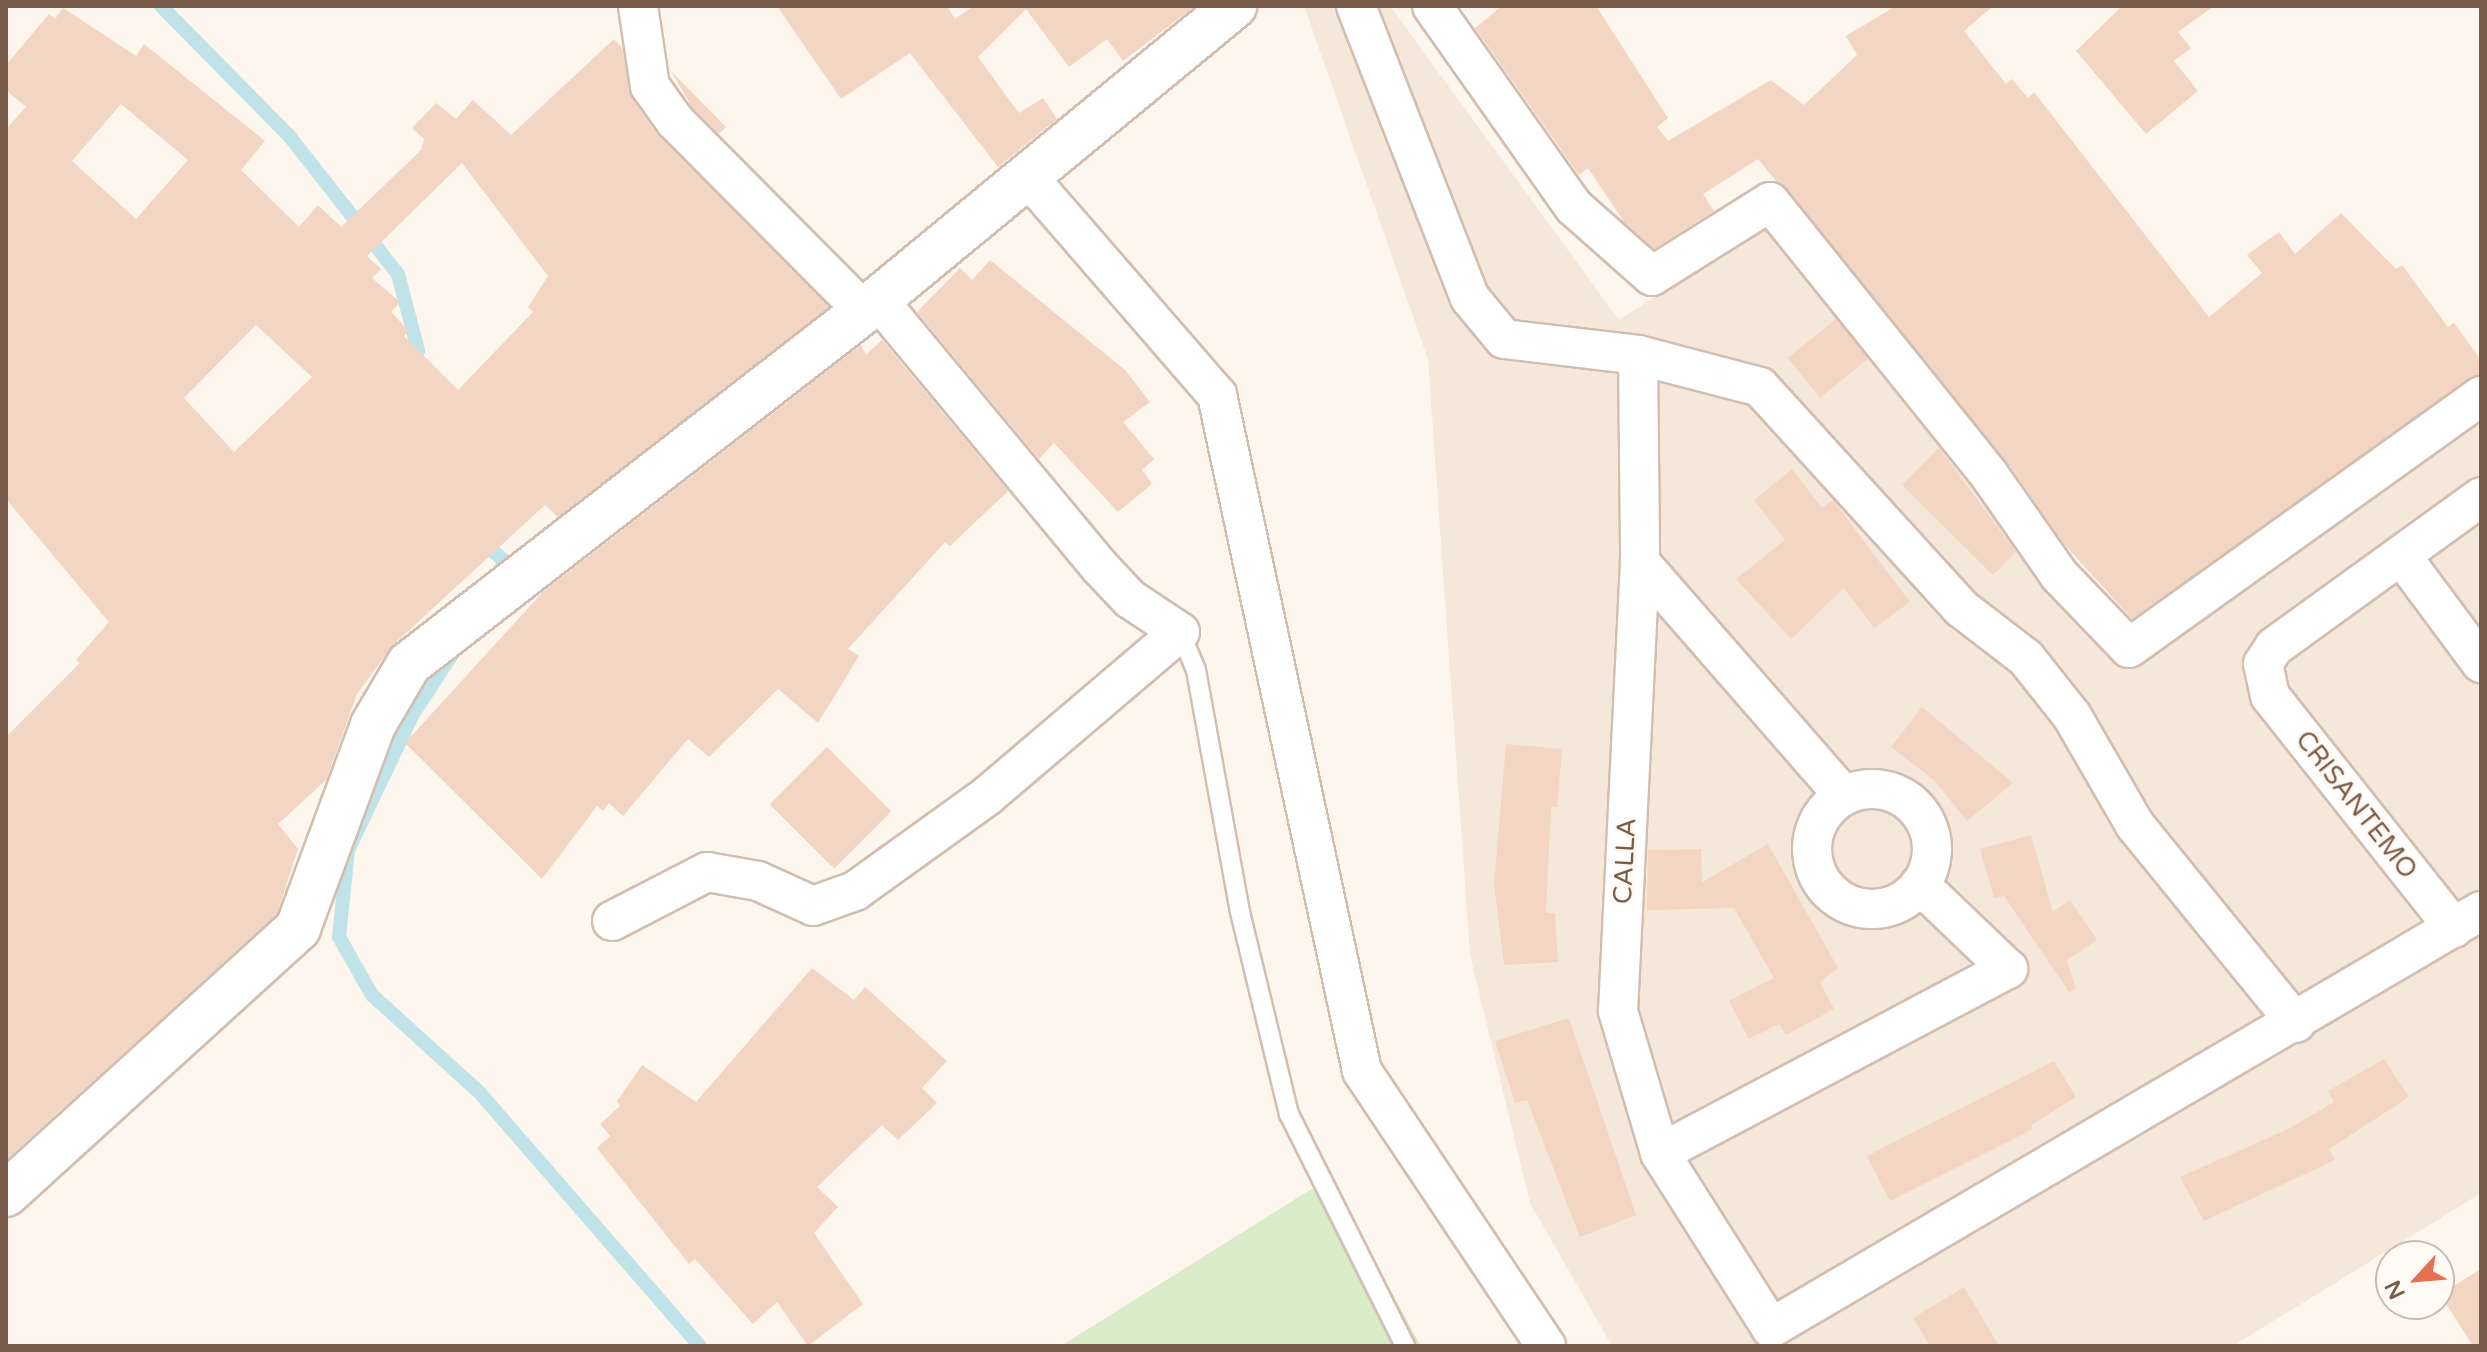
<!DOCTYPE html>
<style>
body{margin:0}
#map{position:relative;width:2487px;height:1352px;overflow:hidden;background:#fdf6ec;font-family:"Varela Round",sans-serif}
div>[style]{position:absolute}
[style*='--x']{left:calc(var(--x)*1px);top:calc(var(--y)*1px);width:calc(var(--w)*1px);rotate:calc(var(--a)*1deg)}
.residential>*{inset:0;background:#f5e8da}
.green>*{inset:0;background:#d8ecc9}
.stream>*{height:14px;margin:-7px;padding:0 7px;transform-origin:7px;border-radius:7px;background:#bfe3e8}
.building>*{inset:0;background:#f3d5c3;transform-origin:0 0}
.roads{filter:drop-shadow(2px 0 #d1beb0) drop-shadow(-2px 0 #d1beb0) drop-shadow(0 2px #d1beb0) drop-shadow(0 -2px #d1beb0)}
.lane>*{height:18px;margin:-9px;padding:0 9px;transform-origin:9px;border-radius:9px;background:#fff}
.street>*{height:38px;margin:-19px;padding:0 19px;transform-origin:19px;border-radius:19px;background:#fff}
.street>.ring{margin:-19px;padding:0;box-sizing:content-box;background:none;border:38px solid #fff;border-radius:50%}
.secondary>*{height:44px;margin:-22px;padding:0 22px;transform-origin:22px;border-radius:22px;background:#fff}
span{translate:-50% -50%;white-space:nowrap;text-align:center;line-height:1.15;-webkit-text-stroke:6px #fffaf3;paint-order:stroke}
.street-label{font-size:26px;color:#7a5c4d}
.frame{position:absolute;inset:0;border:8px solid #7a5c4d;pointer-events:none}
.north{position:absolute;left:2375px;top:1240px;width:80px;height:80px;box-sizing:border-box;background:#fffaf3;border:2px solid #cabbb1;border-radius:50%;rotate:244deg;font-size:22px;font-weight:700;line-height:32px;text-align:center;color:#7a5c4d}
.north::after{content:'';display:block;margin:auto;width:28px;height:36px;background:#e76f51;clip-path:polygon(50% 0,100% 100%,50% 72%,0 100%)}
</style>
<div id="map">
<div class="residential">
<div style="clip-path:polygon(1304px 6px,1390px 6px,1619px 320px,1764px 224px,2114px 661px,2142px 649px,2481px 409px,2481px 1193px,2233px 1346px,1612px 1346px,1530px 1203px,1470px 955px,1428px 359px)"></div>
</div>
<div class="green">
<div style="clip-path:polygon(1329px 1178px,1421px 1346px,1061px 1346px)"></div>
</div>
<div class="stream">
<div style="--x:161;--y:6;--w:184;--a:45.4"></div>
<div style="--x:290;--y:137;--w:174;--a:51.8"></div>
<div style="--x:398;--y:274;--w:79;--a:75.3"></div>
<div style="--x:418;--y:350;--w:19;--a:102"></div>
<div style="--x:482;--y:541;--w:30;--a:42"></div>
<div style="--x:504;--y:561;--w:22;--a:106"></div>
<div style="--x:457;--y:647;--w:80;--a:123.3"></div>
<div style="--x:413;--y:714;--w:151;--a:115.5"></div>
<div style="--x:348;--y:850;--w:87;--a:95.9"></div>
<div style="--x:339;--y:937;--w:67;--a:60.4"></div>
<div style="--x:372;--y:995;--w:144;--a:42.2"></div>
<div style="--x:479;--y:1092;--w:337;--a:49"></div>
</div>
<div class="building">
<div style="clip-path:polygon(777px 6px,947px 6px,955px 19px,973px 6px,1195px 6px,1123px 61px,1107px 39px,1069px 67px,1026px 9px,978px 57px,1019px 113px,1043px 98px,1057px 119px,998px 167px,910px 53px,841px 99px)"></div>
<div style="clip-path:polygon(1502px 6px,1596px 6px,1668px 118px,1657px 127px,1668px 141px,1771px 80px,1804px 105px,1857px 55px,1846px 36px,1896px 6px,1993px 6px,1964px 31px,2006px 84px,2012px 79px,2028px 98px,2034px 92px,2209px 317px,2262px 273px,2247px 255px,2279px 232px,2295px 254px,2341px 213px,2396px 269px,2402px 265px,2448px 327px,2454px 323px,2481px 360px,2481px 374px,2132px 619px,2064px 544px,2007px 462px,1758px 159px,1703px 194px,1714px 211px,1654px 249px,1624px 222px,1588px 168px,1579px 175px,1475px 28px)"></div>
<div style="clip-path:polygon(2122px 6px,2214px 6px,2178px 32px,2191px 48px,2174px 61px,2198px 91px,2146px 134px,2076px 51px)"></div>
<div style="clip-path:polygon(evenodd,63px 8px,136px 56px,144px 44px,265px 141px,241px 170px,299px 227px,318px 205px,341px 227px,421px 150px,424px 139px,412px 128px,436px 103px,456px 119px,473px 100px,511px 135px,614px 39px,622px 48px,632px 98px,657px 134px,829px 307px,558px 517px,545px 505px,393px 645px,357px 694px,326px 780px,278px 824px,298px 849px,277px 914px,6px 1160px,6px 737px,80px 663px,76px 660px,109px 622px,6px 499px,6px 129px,26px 107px,6px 90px,6px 65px,49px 14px,55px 19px,63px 8px,121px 104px,188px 160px,136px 219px,72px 161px,121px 104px,63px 8px,462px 163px,548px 276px,528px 307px,533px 312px,458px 390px,404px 336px,409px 331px,391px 312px,400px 302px,372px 278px,381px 269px,367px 256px,462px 163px,63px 8px,256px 325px,312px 377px,234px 452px,184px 398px,256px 325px)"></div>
<div style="clip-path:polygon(671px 71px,726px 127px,719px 134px,692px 107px)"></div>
<div style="clip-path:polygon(990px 260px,1125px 370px,1150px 402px,1123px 422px,1154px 459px,1142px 470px,1152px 484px,1118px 512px,1054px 443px,1039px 459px,917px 312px,960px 268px,972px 280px)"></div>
<div style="left:1836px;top:319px;width:51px;height:62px;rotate:51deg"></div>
<div style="clip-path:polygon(882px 340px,1008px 491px,950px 546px,945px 542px,848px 649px,859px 656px,818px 723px,778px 689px,709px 757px,688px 739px,623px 816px,609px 803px,603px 811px,597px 806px,542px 879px,405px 743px,543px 592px,861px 345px,866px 355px)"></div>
<div style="clip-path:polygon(1939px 448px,2016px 552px,1993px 575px,1902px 485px)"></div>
<div style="clip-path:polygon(1792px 469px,1822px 508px,1833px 500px,1910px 602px,1874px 628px,1844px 588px,1791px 639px,1736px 579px,1785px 540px,1754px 500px)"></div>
<div style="clip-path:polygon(1922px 707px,2013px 783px,1967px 821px,1935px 781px,1891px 747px)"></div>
<div style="clip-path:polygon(1506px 744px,1562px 749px,1557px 807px,1551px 807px,1546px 913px,1555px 913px,1558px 962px,1504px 965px,1494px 884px)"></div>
<div style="left:827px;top:747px;width:91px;height:81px;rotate:45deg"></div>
<div style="clip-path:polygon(2031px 835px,2053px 912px,2070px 900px,2097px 940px,2067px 960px,2076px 989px,2069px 992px,2004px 896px,1994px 898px,1980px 849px)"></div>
<div style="clip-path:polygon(1768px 844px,1838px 968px,1820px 982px,1834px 1009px,1786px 1035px,1779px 1024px,1749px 1039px,1729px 1001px,1774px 978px,1734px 908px,1647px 910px,1648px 850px,1701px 849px,1702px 882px)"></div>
<div style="clip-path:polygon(812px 968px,854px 1000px,865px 987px,947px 1061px,922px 1088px,937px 1103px,898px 1140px,882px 1125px,817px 1187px,838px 1207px,814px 1233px,863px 1304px,808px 1346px,777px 1302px,753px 1324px,695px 1259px,689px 1264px,597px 1148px,610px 1136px,600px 1124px,620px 1106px,617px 1101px,642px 1065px,696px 1102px)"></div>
<div style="clip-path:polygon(1569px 1018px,1636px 1215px,1580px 1237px,1527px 1100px,1515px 1103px,1495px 1041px)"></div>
<div style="clip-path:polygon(2384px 1059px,2409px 1097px,2329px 1149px,2335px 1160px,2204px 1221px,2180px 1177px,2288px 1129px,2334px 1102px,2328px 1091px)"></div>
<div style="clip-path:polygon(2054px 1061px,2076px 1097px,2031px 1125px,2033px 1129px,1890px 1201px,1867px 1156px)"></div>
<div style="clip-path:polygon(2481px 1269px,2481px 1346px,2473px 1346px,2440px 1294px)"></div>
<div style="clip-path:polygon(1964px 1287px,1999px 1346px,1930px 1346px,1913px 1318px)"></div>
</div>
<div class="roads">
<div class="lane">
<div style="--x:1180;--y:632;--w:41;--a:67.2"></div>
<div style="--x:1196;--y:670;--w:246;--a:79.7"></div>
<div style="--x:1240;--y:912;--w:208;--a:76.4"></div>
<div style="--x:1289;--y:1114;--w:259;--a:63.4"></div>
</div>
<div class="street">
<div style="--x:638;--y:6;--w:81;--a:81.5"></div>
<div style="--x:650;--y:86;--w:43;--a:54.5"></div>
<div style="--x:675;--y:121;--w:268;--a:45.2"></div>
<div style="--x:1356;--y:6;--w:313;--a:68.7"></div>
<div style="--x:1470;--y:298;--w:53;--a:50.3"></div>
<div style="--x:1504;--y:339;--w:135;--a:6.8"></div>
<div style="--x:1638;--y:355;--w:126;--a:14.7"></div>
<div style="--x:1760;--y:387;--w:299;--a:47.7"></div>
<div style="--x:1961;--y:608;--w:82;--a:37.6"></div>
<div style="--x:2026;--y:658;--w:74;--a:51.6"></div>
<div style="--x:2072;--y:716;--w:126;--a:60"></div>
<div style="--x:2135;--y:825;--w:255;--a:50.9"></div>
<div style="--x:1432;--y:6;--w:246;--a:54.8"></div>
<div style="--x:1574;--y:207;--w:104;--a:41.5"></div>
<div style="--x:1652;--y:276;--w:139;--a:-32.1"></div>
<div style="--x:1770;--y:202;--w:351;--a:51.2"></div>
<div style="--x:1990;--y:476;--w:121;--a:55.1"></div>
<div style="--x:2059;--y:575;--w:101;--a:46.2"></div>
<div style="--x:2129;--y:648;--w:433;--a:-35.6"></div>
<div style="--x:1028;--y:177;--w:289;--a:49.1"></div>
<div style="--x:1217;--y:395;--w:691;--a:77.89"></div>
<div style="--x:1362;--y:1071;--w:331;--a:56.2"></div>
<div style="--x:1638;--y:355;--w:207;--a:89.4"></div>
<div style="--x:1640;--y:562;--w:450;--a:92.8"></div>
<div style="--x:1618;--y:1011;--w:148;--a:73.5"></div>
<div style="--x:1660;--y:1153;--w:207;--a:57.6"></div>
<div style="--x:1771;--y:1328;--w:823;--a:-30.43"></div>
<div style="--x:2403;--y:558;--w:131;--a:53.4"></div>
<div style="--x:1640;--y:562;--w:309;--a:48.9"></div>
<div class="ring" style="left:1812px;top:789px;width:82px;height:82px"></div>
<div style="--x:612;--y:921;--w:107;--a:-27.3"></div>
<div style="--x:707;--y:872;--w:52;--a:10"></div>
<div style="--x:758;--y:881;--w:60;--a:24.4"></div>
<div style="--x:813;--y:906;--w:45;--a:-19.7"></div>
<div style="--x:855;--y:891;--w:163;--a:-35.7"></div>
<div style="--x:987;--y:796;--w:253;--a:-40.4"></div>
<div style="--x:1180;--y:632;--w:60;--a:-146.6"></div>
<div style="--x:1130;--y:599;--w:45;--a:-133.2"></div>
<div style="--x:1099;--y:566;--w:347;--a:-129.7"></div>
<div style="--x:2454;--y:928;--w:296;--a:-128.4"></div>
<div style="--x:2270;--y:696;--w:33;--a:-102"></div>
<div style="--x:2263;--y:664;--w:20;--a:-57"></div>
<div style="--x:2274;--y:647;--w:256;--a:-35.9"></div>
<div style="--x:1660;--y:1153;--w:394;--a:-27.9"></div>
<div style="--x:2008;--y:969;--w:122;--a:-136.3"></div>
</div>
<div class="secondary">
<div style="--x:6;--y:1194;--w:395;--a:-42.3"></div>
<div style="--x:298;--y:928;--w:216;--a:-69.7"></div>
<div style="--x:373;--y:725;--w:71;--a:-59.5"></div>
<div style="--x:409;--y:664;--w:576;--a:-37.81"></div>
<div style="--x:864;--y:311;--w:480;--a:-39.5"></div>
</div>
</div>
<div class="street-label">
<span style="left:2356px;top:805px;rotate:52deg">CRISANTEMO</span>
<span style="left:1625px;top:861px;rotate:-87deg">CALLA</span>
</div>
<div class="frame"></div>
<div class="north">N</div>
</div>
